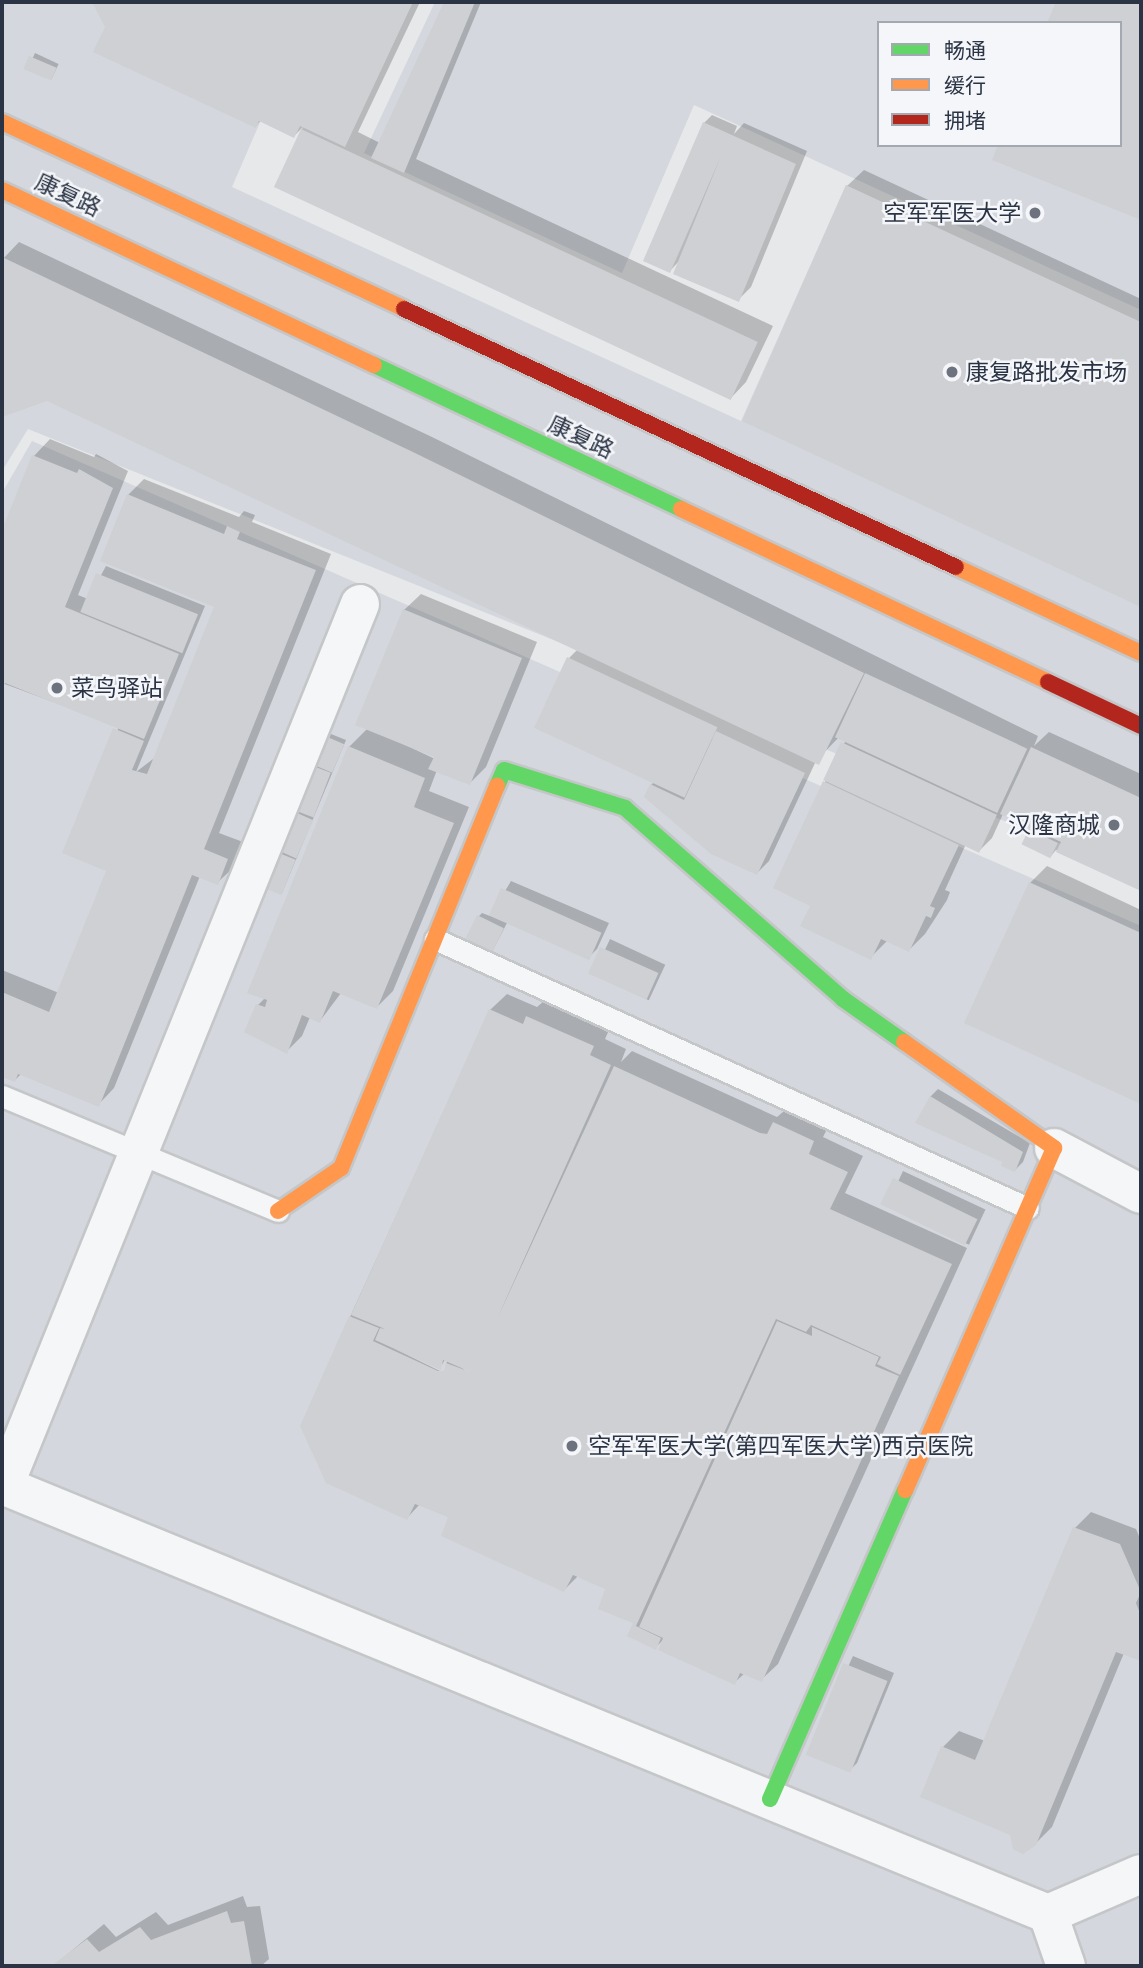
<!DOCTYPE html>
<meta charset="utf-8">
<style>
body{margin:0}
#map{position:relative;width:1143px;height:1968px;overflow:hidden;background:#e6e8ea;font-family:"DM Sans","Noto Sans SC",sans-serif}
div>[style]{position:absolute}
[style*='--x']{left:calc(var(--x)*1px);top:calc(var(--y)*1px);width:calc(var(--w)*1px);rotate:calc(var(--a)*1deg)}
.built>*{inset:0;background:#d4d7dd}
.shadow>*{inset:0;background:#0003;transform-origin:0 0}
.building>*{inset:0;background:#ced0d3;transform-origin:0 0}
.roads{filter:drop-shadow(2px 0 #c4c6c8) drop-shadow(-2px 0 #c4c6c8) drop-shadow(0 2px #c4c6c8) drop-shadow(0 -2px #c4c6c8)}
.lane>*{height:21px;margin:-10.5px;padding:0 10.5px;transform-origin:10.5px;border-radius:10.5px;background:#f5f6f7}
.street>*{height:38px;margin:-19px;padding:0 19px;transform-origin:19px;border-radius:19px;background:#f5f6f7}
.fast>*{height:16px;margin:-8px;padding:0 8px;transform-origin:8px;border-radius:8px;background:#63d668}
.slow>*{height:16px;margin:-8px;padding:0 8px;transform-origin:8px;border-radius:8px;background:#ff974d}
.jam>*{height:16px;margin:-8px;padding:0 8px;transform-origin:8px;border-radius:8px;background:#b3261e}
.dots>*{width:19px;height:19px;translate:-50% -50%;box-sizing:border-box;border:4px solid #f4f6f9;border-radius:50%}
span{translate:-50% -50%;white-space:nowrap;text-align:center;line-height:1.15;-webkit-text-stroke:5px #f4f6f9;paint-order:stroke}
.street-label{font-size:23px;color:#2b3445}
.poi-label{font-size:23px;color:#2b3445}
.right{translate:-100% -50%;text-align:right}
.left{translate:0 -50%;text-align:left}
.frame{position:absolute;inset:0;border:4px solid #2b3445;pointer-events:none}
.legend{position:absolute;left:877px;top:21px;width:245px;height:126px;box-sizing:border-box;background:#f4f6f9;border:2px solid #a4a8b1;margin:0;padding:9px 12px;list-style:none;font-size:21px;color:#2b3445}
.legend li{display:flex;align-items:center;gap:14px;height:35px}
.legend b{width:35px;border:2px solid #a4a8b1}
</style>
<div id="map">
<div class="built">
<div style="clip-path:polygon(2px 2px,312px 2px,232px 187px,741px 421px,846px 185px,1141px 322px,1141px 876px,28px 429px,2px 471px)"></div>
<div style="clip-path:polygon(evenodd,435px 2px,1141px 2px,1141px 310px,694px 105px,622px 273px,364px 153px,435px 2px,879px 23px,1120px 23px,1120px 145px,879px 145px,879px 23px)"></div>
<div style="clip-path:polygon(32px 441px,1141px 926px,1141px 1966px,2px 1966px,2px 493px)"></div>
</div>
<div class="shadow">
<div style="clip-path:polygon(94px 2px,420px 2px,358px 132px,380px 143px,445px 2px,481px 2px,416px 159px,773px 326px,746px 382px,730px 399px,276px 187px,303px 127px,294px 136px,261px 120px,256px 126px,107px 27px)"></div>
<div style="clip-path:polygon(1058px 2px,1141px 2px,1141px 218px,994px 159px,1120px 145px,1120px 23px,1049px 23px)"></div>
<div style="left:35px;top:53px;width:26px;height:17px;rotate:25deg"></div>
<div style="clip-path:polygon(712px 115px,737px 126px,734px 134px,744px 123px,807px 151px,751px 287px,738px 300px,680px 260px,670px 271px,704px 123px)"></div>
<div style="clip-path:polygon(864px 170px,1141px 299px,1141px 605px,744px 420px,847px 186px)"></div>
<div style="clip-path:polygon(19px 242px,432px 437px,1038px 736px,1034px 746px,1049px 732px,1141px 774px,1141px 889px,1056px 850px,1051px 856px,1031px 830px,1033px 828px,1003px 814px,992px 838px,980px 850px,966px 844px,945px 890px,950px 892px,947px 900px,925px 934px,909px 950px,888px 940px,871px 957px,812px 905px,825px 782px,846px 740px,839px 737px,816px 761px,769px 861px,757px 873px,651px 785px,654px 782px,569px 658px,578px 649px,47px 399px,2px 415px,2px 260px)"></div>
<div style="clip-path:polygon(50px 439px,94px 457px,96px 454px,128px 471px,78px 595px,88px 599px,106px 566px,205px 606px,136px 772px,157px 756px,217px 606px,128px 495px,144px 479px,239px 517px,244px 511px,255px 515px,252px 522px,331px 554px,219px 833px,243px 842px,234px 867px,217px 883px,200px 876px,114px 1088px,98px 1105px,21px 1074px,15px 1080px,2px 1075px,2px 970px,59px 993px,112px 862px,118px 726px,2px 683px,2px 535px,34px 456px)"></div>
<div style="clip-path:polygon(evenodd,421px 594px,537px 642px,486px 767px,470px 783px,437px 770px,429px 791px,469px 807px,393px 991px,377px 1007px,341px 993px,320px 1021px,310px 1017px,302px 1036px,286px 1052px,258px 1005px,265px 998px,349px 747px,368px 728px,404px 610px,421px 594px,382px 734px,436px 756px,435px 759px,382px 734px)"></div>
<div style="clip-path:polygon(331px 734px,346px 740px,282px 893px,281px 850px)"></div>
<div style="clip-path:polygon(1047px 866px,1141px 910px,1141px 1102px,967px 1022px,1030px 883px)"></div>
<div style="clip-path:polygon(511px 881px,609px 923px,597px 949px,589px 957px,508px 921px,491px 954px,479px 916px,482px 913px,490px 916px)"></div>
<div style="left:610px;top:939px;width:61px;height:39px;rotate:25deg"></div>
<div style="clip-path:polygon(evenodd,507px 994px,537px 1007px,544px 1001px,609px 1030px,605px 1039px,626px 1049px,621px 1062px,632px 1051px,777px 1117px,790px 1106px,829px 1125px,823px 1137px,863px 1156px,845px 1193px,967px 1248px,778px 1664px,761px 1680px,745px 1673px,734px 1683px,664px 1639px,655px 1648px,629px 1636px,635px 1622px,608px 1588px,579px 1575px,564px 1590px,450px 1516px,420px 1504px,407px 1518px,350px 1317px,490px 1010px,507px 994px,393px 1348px,440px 1368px,449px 1353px,444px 1373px,393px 1348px,507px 994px,459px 1365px,476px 1373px,472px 1377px,459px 1365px)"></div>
<div style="clip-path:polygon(938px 1089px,1030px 1143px,1023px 1162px,1015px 1170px,929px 1098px)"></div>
<div style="left:903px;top:1171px;width:91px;height:39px;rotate:25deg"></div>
<div style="clip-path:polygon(1091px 1512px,1136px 1529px,1141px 1541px,1141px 1659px,1124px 1653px,1052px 1827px,1035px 1844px,1012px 1833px,943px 1747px,959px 1731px,985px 1741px,1075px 1528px)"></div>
<div style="clip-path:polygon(853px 1656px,894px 1673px,857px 1763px,849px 1771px,808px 1754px)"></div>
<div style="clip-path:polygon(243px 1896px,247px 1907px,260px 1906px,269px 1959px,261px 1966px,53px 1966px,104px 1924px,116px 1937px,156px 1912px,168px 1925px)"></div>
</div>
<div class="building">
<div style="clip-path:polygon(92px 2px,413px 2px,345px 147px,300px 126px,294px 138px,259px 121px,256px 128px,93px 52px,105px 27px)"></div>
<div style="clip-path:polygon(444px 2px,475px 2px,404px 173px,371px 158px)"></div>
<div style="clip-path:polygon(1056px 2px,1141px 2px,1141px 220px,992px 160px,998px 145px,1120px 145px,1120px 23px,1047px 23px)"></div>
<div style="left:29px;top:56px;width:30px;height:14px;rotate:23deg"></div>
<div style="clip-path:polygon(703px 122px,796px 164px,739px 302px,673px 274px,721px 156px,670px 273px,643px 261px)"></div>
<div style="left:301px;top:129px;width:504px;height:64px;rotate:25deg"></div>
<div style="clip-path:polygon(846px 185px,1141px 322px,1141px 607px,742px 421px)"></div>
<div style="clip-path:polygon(2px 257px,415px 453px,864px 673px,819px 765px,47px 401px,2px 417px)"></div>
<div style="clip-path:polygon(32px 455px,77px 473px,79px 469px,113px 488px,65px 607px,179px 654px,144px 739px,5px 683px,2px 690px,2px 530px)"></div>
<div style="clip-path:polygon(127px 494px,224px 534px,227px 526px,240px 532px,237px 539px,316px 570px,204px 849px,228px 859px,218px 885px,192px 875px,99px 1107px,18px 1074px,15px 1082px,2px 1077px,2px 992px,49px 1012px,106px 871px,62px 853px,113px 728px,144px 741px,132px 770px,147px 774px,214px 607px,100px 561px)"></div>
<div style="left:96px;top:573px;width:110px;height:42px;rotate:22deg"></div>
<div style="clip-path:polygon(403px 609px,522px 658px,470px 785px,428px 769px,434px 757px,355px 725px)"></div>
<div style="left:567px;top:657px;width:166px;height:78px;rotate:25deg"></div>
<div style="left:865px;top:673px;width:179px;height:71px;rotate:25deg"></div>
<div style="clip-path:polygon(716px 731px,805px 773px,757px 875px,711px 854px,644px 797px,650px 784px,684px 800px)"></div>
<div style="left:325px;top:736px;width:21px;height:31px;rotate:23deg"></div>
<div style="left:841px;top:742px;width:172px;height:42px;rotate:25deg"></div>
<div style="clip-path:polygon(348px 746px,425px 778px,414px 807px,454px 823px,377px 1009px,333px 991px,320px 1023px,302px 1015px,287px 1054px,244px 1032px,256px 1004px,265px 1007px,267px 1000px,247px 993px)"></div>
<div style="clip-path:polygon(1031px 747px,1141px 798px,1141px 891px,1056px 852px,1061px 842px,1000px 814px)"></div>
<div style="left:313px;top:766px;width:19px;height:48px;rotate:21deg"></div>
<div style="clip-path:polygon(823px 781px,959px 845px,930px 906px,935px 908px,931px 918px,926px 916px,909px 952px,881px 939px,871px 960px,800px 926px,810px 906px,773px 888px)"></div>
<div style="left:295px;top:812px;width:20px;height:42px;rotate:24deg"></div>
<div style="left:1029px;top:829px;width:32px;height:17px;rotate:26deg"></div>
<div style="left:279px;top:853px;width:18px;height:38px;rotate:22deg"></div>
<div style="clip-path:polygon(1029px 882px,1141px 933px,1141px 1104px,964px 1023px)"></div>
<div style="left:501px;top:888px;width:110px;height:30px;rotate:24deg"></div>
<div style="left:477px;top:915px;width:30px;height:31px;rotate:26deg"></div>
<div style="left:600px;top:947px;width:64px;height:29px;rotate:24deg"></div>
<div style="clip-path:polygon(489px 1009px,523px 1024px,526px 1016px,594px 1046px,590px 1055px,611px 1065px,497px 1319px,614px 1066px,760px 1133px,767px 1134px,773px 1122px,814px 1141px,809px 1154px,848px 1172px,830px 1209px,952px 1264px,900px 1375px,877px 1364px,881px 1357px,811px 1325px,806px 1332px,776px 1319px,636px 1626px,661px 1638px,656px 1650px,627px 1636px,633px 1623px,598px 1609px,605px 1589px,573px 1575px,564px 1592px,441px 1536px,448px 1517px,415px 1504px,407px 1520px,326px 1483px,300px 1426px,349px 1316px,379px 1328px,373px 1341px,438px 1371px,444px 1371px,446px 1363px,473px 1373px,443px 1360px,441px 1370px,375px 1340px,380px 1328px,385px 1329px,351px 1315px)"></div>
<div style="clip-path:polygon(930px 1096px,1023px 1152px,1015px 1172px,1001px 1166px,1002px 1162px,915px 1123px)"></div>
<div style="left:893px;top:1178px;width:94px;height:29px;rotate:26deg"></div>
<div style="clip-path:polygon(777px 1321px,812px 1336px,812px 1327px,879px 1357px,875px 1366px,899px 1376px,762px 1682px,740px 1673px,735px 1685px,658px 1650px,663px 1638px,639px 1627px)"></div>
<div style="clip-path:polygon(1073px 1527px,1120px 1544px,1141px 1592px,1136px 1603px,1141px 1616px,1141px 1661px,1116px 1652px,1036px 1845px,1023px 1854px,1013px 1849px,1010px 1835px,920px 1797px,941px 1746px,975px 1760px)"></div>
<div style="left:843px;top:1663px;width:48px;height:99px;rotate:22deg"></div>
<div style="clip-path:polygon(227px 1911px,231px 1923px,244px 1921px,252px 1966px,51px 1966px,87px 1939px,99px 1952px,140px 1927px,151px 1940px)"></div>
</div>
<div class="roads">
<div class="lane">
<div style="--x:435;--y:939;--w:651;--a:24.4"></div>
<div style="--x:2;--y:1096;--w:299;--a:22.6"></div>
</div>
<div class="street">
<div style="--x:1054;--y:1148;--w:98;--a:27.9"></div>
<div style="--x:2;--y:1485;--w:1131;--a:22.3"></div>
<div style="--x:1048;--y:1914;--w:101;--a:-23.3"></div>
<div style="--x:4;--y:1486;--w:951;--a:-68.02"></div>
<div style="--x:1048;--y:1914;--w:55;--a:70.9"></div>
</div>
<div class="fast">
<div style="--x:374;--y:365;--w:339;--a:25.1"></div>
<div style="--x:497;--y:786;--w:17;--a:-66"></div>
<div style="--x:504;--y:770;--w:127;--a:17.4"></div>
<div style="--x:625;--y:808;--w:290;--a:41.2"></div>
<div style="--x:843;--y:999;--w:75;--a:35.2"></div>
<div style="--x:770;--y:1799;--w:337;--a:-66.4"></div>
</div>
<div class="slow">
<div style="--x:2;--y:122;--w:443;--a:24.9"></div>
<div style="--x:2;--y:190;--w:411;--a:25.2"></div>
<div style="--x:681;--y:509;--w:406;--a:25.2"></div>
<div style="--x:956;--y:567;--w:204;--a:24.9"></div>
<div style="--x:904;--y:1042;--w:184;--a:35.2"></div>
<div style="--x:1054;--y:1148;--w:373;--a:113.5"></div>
<div style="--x:278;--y:1211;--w:76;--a:-34.3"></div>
<div style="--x:341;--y:1168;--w:413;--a:-67.8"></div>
</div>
<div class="jam">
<div style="--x:404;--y:309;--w:609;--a:25.05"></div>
<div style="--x:1048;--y:682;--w:103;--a:25.3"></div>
</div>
</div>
<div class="dots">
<div style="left:1035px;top:213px;background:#6c737f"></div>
<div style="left:952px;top:372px;background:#6c737f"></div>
<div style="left:57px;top:688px;background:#6c737f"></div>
<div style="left:1114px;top:825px;background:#6c737f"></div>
<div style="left:572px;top:1446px;background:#6c737f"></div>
</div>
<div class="street-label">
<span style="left:68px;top:195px;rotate:25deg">康复路</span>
<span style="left:581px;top:437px;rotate:25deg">康复路</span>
</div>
<div class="poi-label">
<span class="right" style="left:1021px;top:213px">空军军医大学</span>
<span class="left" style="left:966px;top:372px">康复路批发市场</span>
<span class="left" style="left:71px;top:688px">菜鸟驿站</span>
<span class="right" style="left:1100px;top:825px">汉隆商城</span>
<span class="left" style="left:588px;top:1446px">空军军医大学(第四军医大学)西京医院</span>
</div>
<div class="frame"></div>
<ul class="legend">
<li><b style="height:9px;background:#63d668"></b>畅通</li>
<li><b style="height:9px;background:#ff974d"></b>缓行</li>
<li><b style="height:9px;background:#b3261e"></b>拥堵</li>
</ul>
</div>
